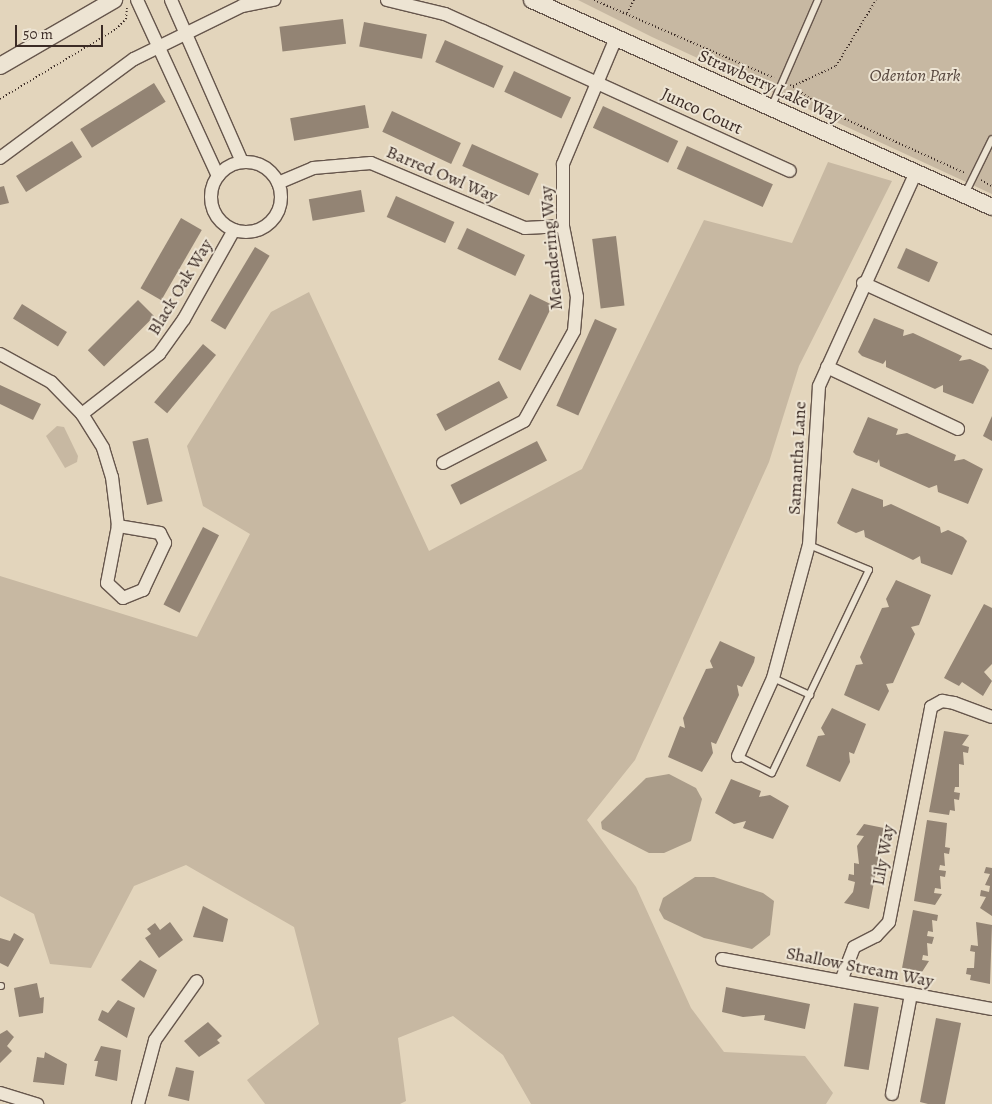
<!DOCTYPE html>
<style>
body{margin:0}
#map{position:relative;width:992px;height:1104px;overflow:hidden;background:#e3d5bc;font-family:Alegreya,serif}
div>[style]{position:absolute}
[style*='--x']{left:calc(var(--x)*1px);top:calc(var(--y)*1px);width:calc(var(--w)*1px);rotate:calc(var(--a)*1deg)}
.green>*{inset:0;background:#c7b8a2}
.water>*{inset:0;background:#aa9c89}
.building>*{inset:0;background:#938474;transform-origin:0 0}
.path>*{height:2px;margin-top:-1px;transform-origin:0;background:repeating-linear-gradient(90deg,#3c2c26 0 1px,transparent 0 3.5px)}
.roads{filter:drop-shadow(1px 0 #66564c) drop-shadow(-1px 0 #66564c) drop-shadow(0 1px #66564c) drop-shadow(0 -1px #66564c)}
.service>*{height:6px;margin:-3px;padding:0 3px;transform-origin:3px;border-radius:3px;background:#ede4d3}
.minor>*{height:12px;margin:-6px;padding:0 6px;transform-origin:6px;border-radius:6px;background:#ede4d3}
.minor>.ring{margin:-6px;padding:0;box-sizing:content-box;background:none;border:12px solid #ede4d3;border-radius:50%}
.tertiary>*{height:16px;margin:-8px;padding:0 8px;transform-origin:8px;border-radius:8px;background:#ede4d3}
span{translate:-50% -50%;white-space:nowrap;text-align:center;line-height:1.15;-webkit-text-stroke:4px #ede4d3;paint-order:stroke}
.park-label{font-size:18px;color:#58483f;font-style:italic}
.street-label{font-size:18px;color:#3c2c26}
.scale{position:absolute;left:15px;top:25px;width:88px;height:22px;box-sizing:border-box;border:2px solid #3c2c26;border-top:0;padding-left:6px;font-size:15px;line-height:18px;white-space:nowrap;color:#3c2c26;-webkit-text-stroke:4px #ede4d3;paint-order:stroke}
</style>
<div id="map">
<div class="green">
<div style="clip-path:polygon(578px 0,992px 0,992px 194px,652px 37px)"></div>
<div style="clip-path:polygon(828px 162px,892px 181px,799px 366px,769px 462px,635px 760px,587px 820px,636px 887px,691px 1008px,724px 1052px,805px 1056px,833px 1093px,826px 1104px,531px 1104px,503px 1055px,453px 1016px,398px 1038px,406px 1101px,400px 1104px,265px 1104px,247px 1080px,319px 1024px,294px 927px,186px 865px,134px 886px,91px 968px,50px 964px,34px 914px,0 896px,0 576px,197px 637px,250px 534px,203px 506px,187px 446px,271px 312px,309px 292px,429px 551px,582px 469px,704px 220px,792px 243px)"></div>
<div style="clip-path:polygon(57px 426px,64px 427px,78px 456px,77px 462px,65px 468px,46px 436px)"></div>
</div>
<div class="water">
<div style="clip-path:polygon(669px 774px,696px 788px,702px 799px,691px 841px,664px 853px,649px 853px,602px 829px,601px 822px,646px 778px)"></div>
<div style="clip-path:polygon(695px 877px,714px 877px,763px 893px,774px 901px,770px 935px,752px 949px,704px 938px,664px 919px,659px 910px,663px 898px)"></div>
</div>
<div class="building">
<div style="left:343px;top:19px;width:25px;height:64px;rotate:83deg"></div>
<div style="left:364px;top:22px;width:64px;height:25px;rotate:11deg"></div>
<div style="left:445px;top:40px;width:64px;height:24px;rotate:24deg"></div>
<div style="left:514px;top:71px;width:63px;height:23px;rotate:25deg"></div>
<div style="left:154px;top:83px;width:22px;height:87px;rotate:58deg"></div>
<div style="left:365px;top:105px;width:23px;height:76px;rotate:80deg"></div>
<div style="left:603px;top:106px;width:83px;height:24px;rotate:25deg"></div>
<div style="left:392px;top:111px;width:76px;height:23px;rotate:25deg"></div>
<div style="left:72px;top:141px;width:19px;height:66px;rotate:58deg"></div>
<div style="left:472px;top:144px;width:73px;height:24px;rotate:24deg"></div>
<div style="left:687px;top:146px;width:94px;height:25px;rotate:24deg"></div>
<div style="clip-path:polygon(4px 186px,9px 203px,0 205px,0 187px)"></div>
<div style="left:361px;top:190px;width:22px;height:53px;rotate:80deg"></div>
<div style="left:396px;top:196px;width:64px;height:23px;rotate:24deg"></div>
<div style="left:181px;top:218px;width:24px;height:81px;rotate:30deg"></div>
<div style="left:467px;top:228px;width:64px;height:23px;rotate:25deg"></div>
<div style="left:616px;top:236px;width:70px;height:24px;rotate:83deg"></div>
<div style="left:255px;top:247px;width:17px;height:86px;rotate:31deg"></div>
<div style="left:906px;top:248px;width:35px;height:22px;rotate:24deg"></div>
<div style="left:530px;top:294px;width:25px;height:73px;rotate:26deg"></div>
<div style="left:138px;top:300px;width:23px;height:71px;rotate:45deg"></div>
<div style="left:22px;top:304px;width:53px;height:17px;rotate:32deg"></div>
<div style="clip-path:polygon(874px 318px,904px 330px,903px 336px,913px 333px,962px 356px,959px 361px,970px 359px,985px 366px,989px 370px,973px 404px,943px 392px,943px 385px,935px 389px,886px 367px,886px 360px,883px 364px,862px 356px,858px 352px)"></div>
<div style="left:595px;top:319px;width:24px;height:95px;rotate:24deg"></div>
<div style="left:203px;top:344px;width:17px;height:76px;rotate:40deg"></div>
<div style="left:499px;top:381px;width:19px;height:71px;rotate:62deg"></div>
<div style="clip-path:polygon(0 385px,41px 404px,33px 420px,0 404px)"></div>
<div style="clip-path:polygon(992px 416px,992px 441px,983px 436px)"></div>
<div style="clip-path:polygon(868px 417px,898px 429px,896px 435px,907px 433px,956px 455px,954px 461px,964px 459px,983px 469px,968px 504px,938px 492px,937px 485px,929px 488px,880px 466px,879px 459px,877px 463px,856px 455px,853px 452px)"></div>
<div style="left:148px;top:438px;width:65px;height:16px;rotate:77deg"></div>
<div style="left:537px;top:441px;width:22px;height:97px;rotate:63deg"></div>
<div style="clip-path:polygon(852px 488px,883px 500px,883px 507px,891px 504px,940px 527px,941px 533px,948px 530px,963px 537px,967px 541px,952px 575px,921px 563px,920px 556px,913px 560px,865px 537px,864px 530px,856px 533px,841px 526px,837px 523px)"></div>
<div style="left:203px;top:527px;width:18px;height:87px;rotate:27deg"></div>
<div style="clip-path:polygon(896px 580px,931px 595px,919px 625px,911px 627px,915px 634px,893px 683px,886px 684px,889px 691px,879px 711px,844px 695px,856px 665px,863px 664px,860px 657px,882px 608px,889px 607px,886px 599px)"></div>
<div style="clip-path:polygon(984px 604px,992px 608px,992px 664px,984px 672px,992px 681px,983px 696px,962px 682px,959px 686px,944px 678px)"></div>
<div style="clip-path:polygon(720px 641px,755px 657px,754px 662px,742px 687px,737px 685px,739px 695px,716px 744px,711px 742px,713px 753px,702px 772px,668px 757px,680px 726px,685px 728px,683px 718px,706px 669px,713px 668px,710px 661px)"></div>
<div style="clip-path:polygon(832px 708px,866px 724px,854px 754px,849px 752px,850px 762px,840px 782px,806px 766px,818px 736px,825px 735px,821px 728px)"></div>
<div style="clip-path:polygon(944px 731px,969px 735px,962px 745px,969px 747px,968px 753px,963px 752px,964px 765px,959px 764px,959px 787px,955px 787px,954px 792px,960px 793px,959px 800px,954px 799px,955px 811px,950px 810px,949px 815px,929px 812px)"></div>
<div style="clip-path:polygon(731px 779px,761px 791px,759px 797px,770px 795px,789px 806px,773px 839px,743px 828px,746px 821px,734px 824px,715px 813px)"></div>
<div style="clip-path:polygon(927px 820px,947px 823px,945px 847px,950px 848px,949px 854px,944px 853px,945px 866px,940px 865px,939px 870px,946px 871px,945px 877px,940px 876px,941px 889px,935px 888px,934px 893px,942px 894px,935px 905px,914px 901px)"></div>
<div style="clip-path:polygon(864px 824px,884px 828px,869px 909px,844px 903px,853px 892px,855px 882px,848px 880px,849px 874px,854px 875px,854px 863px,859px 864px,857px 846px,864px 836px,856px 835px)"></div>
<div style="clip-path:polygon(986px 867px,992px 868px,992px 916px,980px 908px,986px 897px,980px 896px,981px 890px,989px 892px,990px 886px,985px 885px,990px 874px,984px 873px)"></div>
<div style="clip-path:polygon(203px 906px,228px 919px,223px 942px,193px 937px)"></div>
<div style="clip-path:polygon(913px 910px,938px 915px,937px 921px,932px 920px,933px 932px,928px 931px,927px 936px,934px 937px,932px 944px,927px 943px,928px 956px,923px 955px,922px 960px,929px 961px,922px 972px,902px 968px)"></div>
<div style="clip-path:polygon(170px 922px,183px 940px,159px 958px,145px 938px,151px 934px,147px 929px,155px 923px,160px 930px)"></div>
<div style="clip-path:polygon(976px 922px,992px 925px,990px 984px,970px 980px,971px 975px,966px 974px,967px 968px,974px 968px,975px 952px,970px 951px,971px 945px,978px 946px)"></div>
<div style="clip-path:polygon(14px 933px,24px 939px,8px 967px,0 963px,0 938px,10px 941px)"></div>
<div style="clip-path:polygon(140px 960px,157px 970px,144px 998px,121px 980px)"></div>
<div style="clip-path:polygon(37px 983px,40px 998px,44px 997px,43px 1013px,19px 1017px,14px 988px)"></div>
<div style="clip-path:polygon(726px 987px,810px 1004px,805px 1029px,764px 1020px,765px 1015px,743px 1017px,722px 1012px)"></div>
<div style="clip-path:polygon(118px 1000px,135px 1008px,127px 1038px,98px 1020px,102px 1010px,108px 1013px)"></div>
<div style="left:854px;top:1003px;width:25px;height:64px;rotate:9deg"></div>
<div style="clip-path:polygon(936px 1018px,961px 1023px,945px 1104px,928px 1104px,920px 1102px)"></div>
<div style="clip-path:polygon(208px 1022px,222px 1036px,217px 1040px,220px 1043px,199px 1057px,184px 1041px)"></div>
<div style="clip-path:polygon(7px 1030px,14px 1037px,7px 1046px,12px 1051px,0 1063px,0 1034px)"></div>
<div style="clip-path:polygon(101px 1046px,121px 1050px,117px 1081px,95px 1076px,98px 1061px,94px 1061px)"></div>
<div style="clip-path:polygon(45px 1052px,67px 1064px,64px 1085px,33px 1082px,37px 1057px,44px 1058px)"></div>
<div style="clip-path:polygon(176px 1067px,194px 1071px,189px 1101px,168px 1096px)"></div>
</div>
<div class="path">
<div style="--x:594;--y:0;--w:196;--a:23.4"></div>
<div style="--x:627;--y:13;--w:15;--a:-62"></div>
<div style="--x:790;--y:85;--w:50;--a:33.7"></div>
<div style="--x:832;--y:113;--w:146;--a:24.3"></div>
<div style="--x:793;--y:86;--w:47;--a:-24.9"></div>
<div style="--x:836;--y:66;--w:77;--a:-58.8"></div>
<div style="--x:0;--y:99;--w:135;--a:-31.1"></div>
<div style="--x:116;--y:29;--w:14;--a:-45"></div>
<div style="--x:126;--y:19;--w:11;--a:-85"></div>
<div style="--x:981;--y:180;--w:13;--a:29"></div>
</div>
<div class="roads">
<div class="service">
<div style="--x:771;--y:108;--w:118;--a:-66.5"></div>
<div style="--x:965;--y:194;--w:61;--a:-63.9"></div>
<div style="--x:773;--y:678;--w:41;--a:24.7"></div>
<div style="--x:738;--y:756;--w:38;--a:27"></div>
<div style="--x:772;--y:773;--w:225;--a:-64.5"></div>
<div style="--x:869;--y:570;--w:65;--a:-157.4"></div>
<div style="--x:0;--y:986;--w:1;--a:0"></div>
</div>
<div class="minor">
<div style="--x:137;--y:0;--w:194;--a:65.3"></div>
<div style="--x:171;--y:0;--w:177;--a:66.3"></div>
<div style="--x:387;--y:0;--w:60;--a:13.6"></div>
<div style="--x:445;--y:14;--w:42;--a:24.1"></div>
<div style="--x:483;--y:31;--w:337;--a:24.5"></div>
<div style="--x:0;--y:158;--w:167;--a:-36.5"></div>
<div style="--x:134;--y:59;--w:120;--a:-26.1"></div>
<div style="--x:242;--y:6;--w:33;--a:-11"></div>
<div class="ring" style="left:211px;top:162px;width:58px;height:58px"></div>
<div style="--x:278;--y:183;--w:38;--a:-23"></div>
<div style="--x:313;--y:168;--w:58;--a:-4.9"></div>
<div style="--x:371;--y:163;--w:167;--a:22.9"></div>
<div style="--x:525;--y:228;--w:38;--a:-3"></div>
<div style="--x:863;--y:283;--w:142;--a:24.6"></div>
<div style="--x:0;--y:354;--w:58;--a:28.8"></div>
<div style="--x:51;--y:382;--w:45;--a:45.9"></div>
<div style="--x:82;--y:414;--w:40;--a:58"></div>
<div style="--x:103;--y:448;--w:30;--a:73"></div>
<div style="--x:112;--y:477;--w:49;--a:83"></div>
<div style="--x:118;--y:526;--w:58;--a:100.9"></div>
<div style="--x:107;--y:583;--w:22;--a:43"></div>
<div style="--x:123;--y:598;--w:22;--a:-22"></div>
<div style="--x:143;--y:590;--w:52;--a:-64.9"></div>
<div style="--x:165;--y:543;--w:11;--a:-117"></div>
<div style="--x:160;--y:533;--w:43;--a:-170.5"></div>
<div style="--x:827;--y:367;--w:145;--a:25.3"></div>
<div style="--x:82;--y:414;--w:98;--a:-37.9"></div>
<div style="--x:159;--y:354;--w:43;--a:-54.5"></div>
<div style="--x:184;--y:319;--w:102;--a:-60.7"></div>
<div style="--x:443;--y:463;--w:91;--a:-27.4"></div>
<div style="--x:524;--y:421;--w:103;--a:-60.9"></div>
<div style="--x:574;--y:331;--w:34;--a:-85"></div>
<div style="--x:577;--y:297;--w:72;--a:-101.2"></div>
<div style="--x:563;--y:226;--w:62;--a:-90"></div>
<div style="--x:563;--y:164;--w:137;--a:-67.2"></div>
<div style="--x:738;--y:756;--w:85;--a:-65.8"></div>
<div style="--x:773;--y:678;--w:138;--a:-74.9"></div>
<div style="--x:809;--y:545;--w:159;--a:-86.4"></div>
<div style="--x:819;--y:386;--w:235;--a:-65.6"></div>
<div style="--x:722;--y:959;--w:275;--a:10.5"></div>
<div style="--x:841;--y:981;--w:36;--a:-69"></div>
<div style="--x:854;--y:947;--w:25;--a:-27"></div>
<div style="--x:876;--y:936;--w:19;--a:-47"></div>
<div style="--x:889;--y:922;--w:219;--a:-78.9"></div>
<div style="--x:931;--y:707;--w:13;--a:-29"></div>
<div style="--x:942;--y:701;--w:12;--a:9"></div>
<div style="--x:954;--y:703;--w:40;--a:20.2"></div>
<div style="--x:0;--y:1093;--w:39;--a:17"></div>
<div style="--x:892;--y:1094;--w:102;--a:-79.2"></div>
<div style="--x:138;--y:1104;--w:66;--a:-75.1"></div>
<div style="--x:155;--y:1040;--w:72;--a:-54.6"></div>
</div>
<div class="tertiary">
<div style="--x:532;--y:0;--w:504;--a:24.23"></div>
<div style="--x:0;--y:66;--w:132;--a:-30.1"></div>
</div>
</div>
<div class="park-label">
<span style="left:915px;top:75px">Odenton Park</span>
</div>
<div class="street-label">
<span style="left:770px;top:86px;rotate:24deg">Strawberry Lake Way</span>
<span style="left:702px;top:111px;rotate:25deg">Junco Court</span>
<span style="left:442px;top:174px;rotate:23deg">Barred Owl Way</span>
<span style="left:551px;top:248px;rotate:-95deg">Meandering Way</span>
<span style="left:180px;top:287px;rotate:-59deg">Black Oak Way</span>
<span style="left:797px;top:458px;rotate:-87deg">Samantha Lane</span>
<span style="left:883px;top:855px;rotate:-80deg">Lily Way</span>
<span style="left:860px;top:967px;rotate:11deg">Shallow Stream Way</span>
</div>
<div class="scale">50 m</div>
</div>
